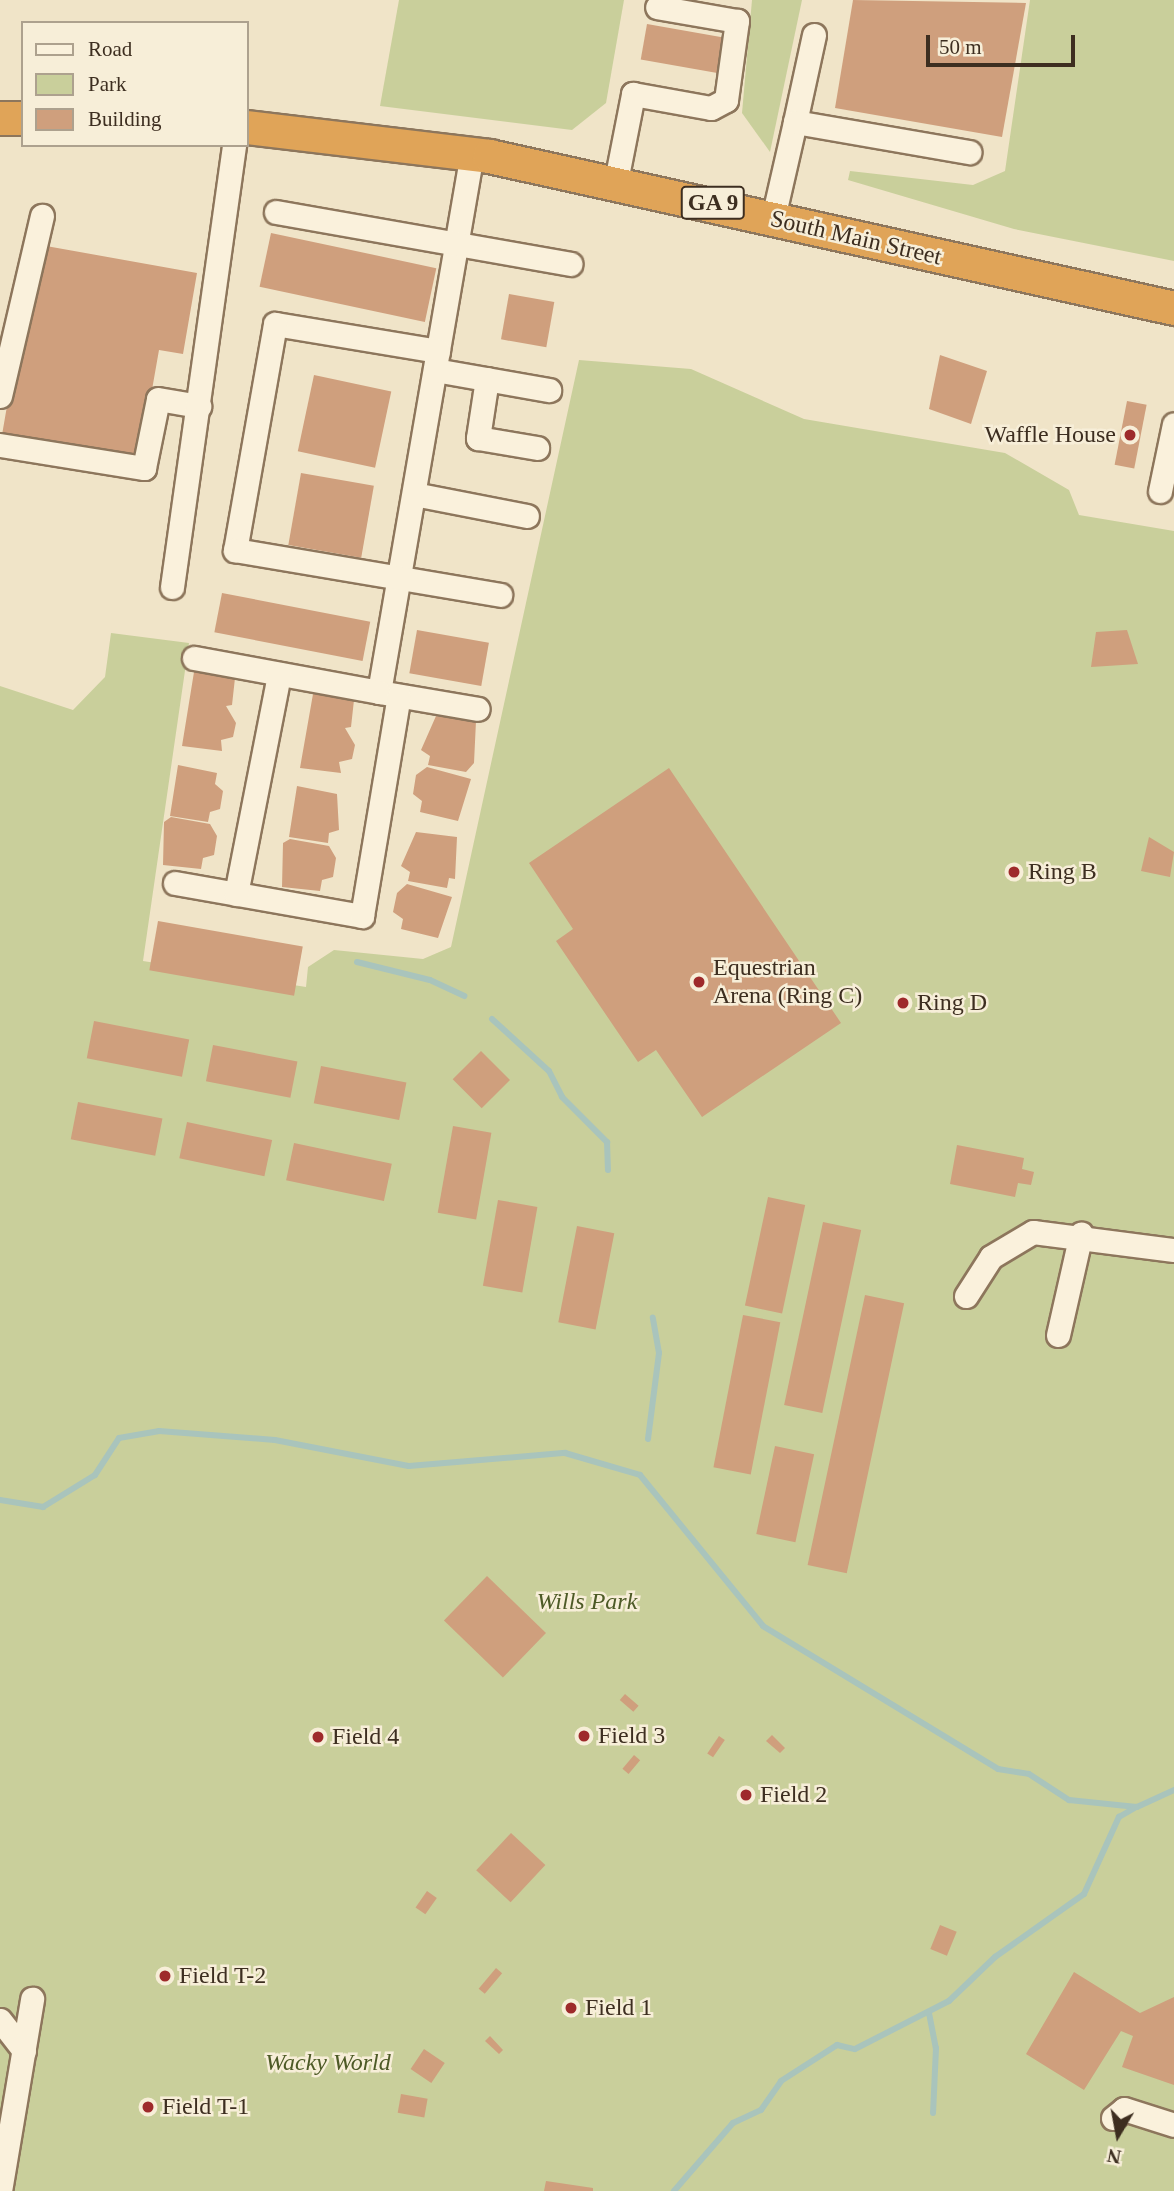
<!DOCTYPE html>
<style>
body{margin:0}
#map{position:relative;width:1174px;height:2191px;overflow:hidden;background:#f0e4c8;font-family:Georgia,serif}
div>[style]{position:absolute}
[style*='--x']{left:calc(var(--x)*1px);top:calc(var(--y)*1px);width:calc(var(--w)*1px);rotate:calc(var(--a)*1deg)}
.green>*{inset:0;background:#c9cf9b}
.stream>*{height:6px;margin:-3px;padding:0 3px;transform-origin:3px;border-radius:3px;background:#a9c4bc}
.building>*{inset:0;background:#cf9f7d;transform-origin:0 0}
.roads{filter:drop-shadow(2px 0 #8d765c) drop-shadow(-2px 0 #8d765c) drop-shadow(0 2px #8d765c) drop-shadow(0 -2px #8d765c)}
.minor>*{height:23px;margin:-11.5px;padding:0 11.5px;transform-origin:11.5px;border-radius:11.5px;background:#faf1dc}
.highway>*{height:33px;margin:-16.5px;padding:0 16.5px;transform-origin:16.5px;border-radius:16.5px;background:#e0a458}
.dots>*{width:19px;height:19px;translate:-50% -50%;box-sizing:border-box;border:4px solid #f7eed8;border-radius:50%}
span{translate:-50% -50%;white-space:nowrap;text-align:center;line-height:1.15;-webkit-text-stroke:5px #f7eed8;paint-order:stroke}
.shield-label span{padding:2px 5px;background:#f7eed8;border:2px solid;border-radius:5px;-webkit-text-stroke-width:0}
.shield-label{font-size:23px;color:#3d2e20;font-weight:700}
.street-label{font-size:24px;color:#3d2e20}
.poi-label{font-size:24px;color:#3d2e20}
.right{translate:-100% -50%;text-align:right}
.left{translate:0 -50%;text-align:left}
.park-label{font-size:24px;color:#4d5a26;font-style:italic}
.legend{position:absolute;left:21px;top:21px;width:228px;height:126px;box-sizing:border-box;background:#f7eed8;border:2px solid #ada18e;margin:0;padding:9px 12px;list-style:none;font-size:21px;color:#3d2e20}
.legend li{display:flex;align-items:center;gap:14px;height:35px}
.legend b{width:35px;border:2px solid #ada18e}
.north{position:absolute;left:1083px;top:2100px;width:70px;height:70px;-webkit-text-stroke:5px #f7eed8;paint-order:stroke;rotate:190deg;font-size:19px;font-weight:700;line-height:28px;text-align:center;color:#3d2e20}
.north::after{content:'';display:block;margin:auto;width:24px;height:32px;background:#3d2e20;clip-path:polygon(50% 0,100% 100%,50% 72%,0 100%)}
.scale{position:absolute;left:926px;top:35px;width:149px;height:32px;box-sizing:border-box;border:4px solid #3d2e20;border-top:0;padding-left:9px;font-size:21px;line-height:24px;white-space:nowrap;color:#3d2e20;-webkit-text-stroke:5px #f7eed8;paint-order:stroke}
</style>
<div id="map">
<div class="green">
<div style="clip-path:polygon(399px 0,624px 0,606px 103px,572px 130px,380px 106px)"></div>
<div style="clip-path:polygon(752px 0,802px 0,770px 152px,742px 113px)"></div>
<div style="clip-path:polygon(1030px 0,1174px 0,1174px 261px,1014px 229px,848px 180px,850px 171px,973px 185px,1005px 171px)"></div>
<div style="clip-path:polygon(579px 360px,691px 369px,804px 419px,1005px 453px,1069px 490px,1079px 515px,1174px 531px,1174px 2191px,0 2191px,0 686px,73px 710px,105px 677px,111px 633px,189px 643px,143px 961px,306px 987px,308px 967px,334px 950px,423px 959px,451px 947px)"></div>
</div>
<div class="stream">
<div style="--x:357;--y:962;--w:75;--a:13.9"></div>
<div style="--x:430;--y:980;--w:38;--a:25"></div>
<div style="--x:492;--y:1019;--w:77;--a:42.4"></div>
<div style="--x:549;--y:1071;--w:29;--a:63"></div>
<div style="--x:562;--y:1097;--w:64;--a:45"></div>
<div style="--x:607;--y:1142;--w:28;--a:88"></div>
<div style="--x:648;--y:1439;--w:87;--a:-82.7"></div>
<div style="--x:659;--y:1353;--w:36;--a:-100"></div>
<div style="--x:0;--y:1500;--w:44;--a:9.2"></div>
<div style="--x:43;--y:1507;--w:61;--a:-31.6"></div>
<div style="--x:95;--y:1475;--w:44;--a:-57"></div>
<div style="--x:119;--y:1438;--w:41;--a:-9.9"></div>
<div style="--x:159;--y:1431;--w:116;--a:4.4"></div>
<div style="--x:275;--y:1440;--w:136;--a:11"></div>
<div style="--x:409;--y:1466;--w:157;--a:-4.8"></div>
<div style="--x:565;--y:1453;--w:78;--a:16.3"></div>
<div style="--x:640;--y:1475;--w:195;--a:50.8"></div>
<div style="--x:763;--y:1626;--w:275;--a:31.3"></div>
<div style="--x:998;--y:1769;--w:31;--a:9"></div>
<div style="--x:1029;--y:1774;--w:48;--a:33"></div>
<div style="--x:1069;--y:1800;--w:68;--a:5.9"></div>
<div style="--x:1137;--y:1807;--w:41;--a:-24.7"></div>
<div style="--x:929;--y:2013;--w:36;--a:79"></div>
<div style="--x:936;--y:2048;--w:65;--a:92.6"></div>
<div style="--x:674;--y:2191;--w:90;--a:-49.1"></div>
<div style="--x:733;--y:2123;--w:31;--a:-25"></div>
<div style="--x:761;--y:2110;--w:35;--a:-55"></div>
<div style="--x:781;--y:2081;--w:67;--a:-32.7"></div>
<div style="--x:837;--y:2045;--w:18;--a:13"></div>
<div style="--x:855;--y:2049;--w:106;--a:-27.1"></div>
<div style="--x:949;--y:2001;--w:64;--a:-43.7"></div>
<div style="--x:995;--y:1957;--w:109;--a:-35.3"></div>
<div style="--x:1084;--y:1894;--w:85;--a:-65.6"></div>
<div style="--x:1119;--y:1817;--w:20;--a:-30"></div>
</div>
<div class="building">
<div style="clip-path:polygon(853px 0,1026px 3px,1002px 137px,835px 108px)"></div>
<div style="left:647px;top:24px;width:82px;height:36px;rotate:10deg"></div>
<div style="left:271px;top:233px;width:169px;height:55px;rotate:12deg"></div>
<div style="clip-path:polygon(35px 244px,197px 273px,183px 354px,159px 350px,140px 458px,2px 435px)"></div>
<div style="left:509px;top:294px;width:46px;height:46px;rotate:10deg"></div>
<div style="clip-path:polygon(940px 355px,987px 371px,971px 424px,929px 409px)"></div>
<div style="left:314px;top:375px;width:79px;height:78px;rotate:12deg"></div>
<div style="left:1127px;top:401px;width:20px;height:65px;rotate:11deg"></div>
<div style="left:301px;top:473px;width:74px;height:73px;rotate:10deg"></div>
<div style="left:222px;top:593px;width:151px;height:40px;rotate:11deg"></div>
<div style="left:417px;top:630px;width:73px;height:44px;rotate:10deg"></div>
<div style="clip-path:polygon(1127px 630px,1138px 664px,1091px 667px,1096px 632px)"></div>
<div style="clip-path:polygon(194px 672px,235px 678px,232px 705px,226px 706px,236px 723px,233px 737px,221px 740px,222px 751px,182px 746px)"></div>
<div style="clip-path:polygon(313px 694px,354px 700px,351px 727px,345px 728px,355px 745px,352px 759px,339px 762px,341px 773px,300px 768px)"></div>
<div style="clip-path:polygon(436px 716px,476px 721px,474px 763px,466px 772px,428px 765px,430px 756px,421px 750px)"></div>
<div style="clip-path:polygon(178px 765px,217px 773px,215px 784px,223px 791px,220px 809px,210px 812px,208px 822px,170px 816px)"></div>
<div style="clip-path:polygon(427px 767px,471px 779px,458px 821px,420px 812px,422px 801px,413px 794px,416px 775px)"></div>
<div style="clip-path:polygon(669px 768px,841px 1023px,702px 1117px,656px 1050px,638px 1062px,556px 941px,573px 929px,529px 863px)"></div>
<div style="clip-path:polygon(297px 786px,337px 794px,339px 830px,329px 833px,328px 843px,289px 837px)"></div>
<div style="clip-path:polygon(171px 817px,210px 824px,217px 836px,214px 855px,203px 858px,201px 869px,163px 865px,164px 822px)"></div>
<div style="clip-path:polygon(416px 832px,457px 837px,455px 879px,449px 878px,447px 888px,408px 881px,410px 872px,401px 866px)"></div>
<div style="clip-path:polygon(1149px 837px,1174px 852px,1170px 877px,1141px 871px)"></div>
<div style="clip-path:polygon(290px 839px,329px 846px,336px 858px,333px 877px,322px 880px,320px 891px,282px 887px,283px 843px)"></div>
<div style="clip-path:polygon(407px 884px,452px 897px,438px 938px,401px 929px,403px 919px,393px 912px,397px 893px)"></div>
<div style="left:158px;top:921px;width:147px;height:50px;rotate:10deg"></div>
<div style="left:94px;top:1021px;width:97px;height:38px;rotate:11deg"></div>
<div style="left:213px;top:1045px;width:86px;height:37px;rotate:11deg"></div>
<div style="left:481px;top:1051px;width:41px;height:40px;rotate:45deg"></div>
<div style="left:321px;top:1066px;width:87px;height:38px;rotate:11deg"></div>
<div style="left:78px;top:1102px;width:86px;height:38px;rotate:11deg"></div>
<div style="left:187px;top:1122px;width:87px;height:37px;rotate:12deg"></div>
<div style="left:453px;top:1126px;width:39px;height:88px;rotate:10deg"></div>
<div style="left:294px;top:1143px;width:100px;height:38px;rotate:12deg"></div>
<div style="clip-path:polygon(957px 1145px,1024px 1158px,1022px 1169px,1034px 1172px,1031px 1185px,1018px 1183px,1015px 1197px,950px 1184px)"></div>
<div style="left:768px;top:1197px;width:38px;height:111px;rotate:12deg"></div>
<div style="left:498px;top:1200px;width:40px;height:87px;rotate:10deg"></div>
<div style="left:823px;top:1222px;width:39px;height:187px;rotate:12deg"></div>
<div style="left:577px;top:1226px;width:38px;height:98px;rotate:11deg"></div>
<div style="left:865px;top:1295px;width:40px;height:276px;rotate:12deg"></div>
<div style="left:743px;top:1315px;width:38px;height:155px;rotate:11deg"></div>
<div style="left:775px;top:1446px;width:40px;height:90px;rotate:12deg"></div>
<div style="left:487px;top:1576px;width:82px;height:62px;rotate:44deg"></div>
<div style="left:625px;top:1694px;width:18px;height:8px;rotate:41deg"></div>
<div style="clip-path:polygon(772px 1735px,785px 1748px,780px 1753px,766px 1741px)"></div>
<div style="left:719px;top:1736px;width:7px;height:21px;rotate:34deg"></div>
<div style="left:634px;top:1755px;width:8px;height:18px;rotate:40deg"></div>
<div style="left:511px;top:1833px;width:47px;height:51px;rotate:43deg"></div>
<div style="left:427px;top:1891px;width:12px;height:20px;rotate:35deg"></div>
<div style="left:940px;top:1925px;width:18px;height:26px;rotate:22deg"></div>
<div style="left:496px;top:1968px;width:8px;height:27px;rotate:40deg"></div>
<div style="clip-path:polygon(1074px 1972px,1140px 2013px,1174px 1997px,1174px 2085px,1122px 2067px,1133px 2036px,1121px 2031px,1084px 2090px,1026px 2054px)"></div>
<div style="clip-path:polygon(490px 2036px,503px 2050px,499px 2054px,485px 2041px)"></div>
<div style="left:424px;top:2049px;width:25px;height:24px;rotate:34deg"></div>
<div style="left:401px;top:2094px;width:27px;height:19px;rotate:10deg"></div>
<div style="clip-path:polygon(546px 2181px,593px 2188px,593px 2191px,544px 2191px)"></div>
</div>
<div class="roads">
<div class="minor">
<div style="--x:795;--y:122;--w:89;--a:-77.7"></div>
<div style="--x:472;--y:153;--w:547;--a:99.79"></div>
<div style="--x:379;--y:692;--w:100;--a:9.7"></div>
<div style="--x:616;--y:181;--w:89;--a:-78.9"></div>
<div style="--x:633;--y:94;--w:79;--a:10.2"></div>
<div style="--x:711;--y:108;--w:17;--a:-28"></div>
<div style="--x:726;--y:100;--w:80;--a:-82.1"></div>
<div style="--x:737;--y:21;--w:81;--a:-170.1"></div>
<div style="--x:276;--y:212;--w:299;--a:10"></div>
<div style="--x:773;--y:218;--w:98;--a:-77.1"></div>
<div style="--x:795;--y:122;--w:177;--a:9.8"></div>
<div style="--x:438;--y:351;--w:165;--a:-170.6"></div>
<div style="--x:275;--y:324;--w:230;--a:100"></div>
<div style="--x:235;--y:550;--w:269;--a:9.6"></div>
<div style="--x:435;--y:370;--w:116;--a:10"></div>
<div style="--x:487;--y:379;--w:60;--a:98.7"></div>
<div style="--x:478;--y:438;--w:60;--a:9.6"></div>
<div style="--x:0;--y:396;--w:185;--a:-76.9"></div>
<div style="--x:0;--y:445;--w:146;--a:9.1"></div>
<div style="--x:144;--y:468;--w:70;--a:-78.5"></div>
<div style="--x:158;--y:399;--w:42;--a:9.7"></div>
<div style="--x:1160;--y:491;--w:68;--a:-78.2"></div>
<div style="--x:414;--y:494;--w:115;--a:11"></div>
<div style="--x:172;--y:587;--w:446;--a:-82"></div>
<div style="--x:194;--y:658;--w:188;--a:10.4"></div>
<div style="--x:175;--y:883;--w:190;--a:10"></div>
<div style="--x:362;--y:916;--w:223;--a:-80.5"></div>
<div style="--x:236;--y:894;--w:224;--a:-78.9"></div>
<div style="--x:966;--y:1296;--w:46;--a:-57.3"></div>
<div style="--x:991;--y:1257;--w:49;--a:-30.8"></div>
<div style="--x:1033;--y:1232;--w:142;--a:7.3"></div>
<div style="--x:1058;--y:1335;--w:104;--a:-77.2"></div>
<div style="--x:0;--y:2020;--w:39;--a:52"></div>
<div style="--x:1113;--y:2118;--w:14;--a:-39"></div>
<div style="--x:1124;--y:2109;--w:52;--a:17.7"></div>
<div style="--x:0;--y:2191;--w:195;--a:-80.5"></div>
</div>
<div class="highway">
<div style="--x:0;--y:118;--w:23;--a:0"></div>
<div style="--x:247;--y:127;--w:244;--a:6.8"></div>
<div style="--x:489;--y:156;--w:702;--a:12.51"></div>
</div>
</div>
<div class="dots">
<div style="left:1130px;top:435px;background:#9e2a2b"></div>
<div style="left:1014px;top:872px;background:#9e2a2b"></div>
<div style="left:699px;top:982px;background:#9e2a2b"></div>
<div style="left:903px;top:1003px;background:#9e2a2b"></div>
<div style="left:584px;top:1736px;background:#9e2a2b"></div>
<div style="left:318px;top:1737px;background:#9e2a2b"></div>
<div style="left:746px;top:1795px;background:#9e2a2b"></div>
<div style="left:165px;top:1976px;background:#9e2a2b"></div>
<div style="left:571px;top:2008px;background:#9e2a2b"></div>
<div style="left:148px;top:2107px;background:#9e2a2b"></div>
</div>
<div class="shield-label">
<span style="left:713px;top:203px">GA 9</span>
</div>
<div class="street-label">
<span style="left:856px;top:238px;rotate:13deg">South Main Street</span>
</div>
<div class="poi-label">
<span class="right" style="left:1116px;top:435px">Waffle House</span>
<span class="left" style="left:1028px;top:872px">Ring B</span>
<span class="left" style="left:713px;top:982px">Equestrian<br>Arena (Ring C)</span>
<span class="left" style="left:917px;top:1003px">Ring D</span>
<span class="left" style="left:598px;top:1736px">Field 3</span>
<span class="left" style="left:332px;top:1737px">Field 4</span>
<span class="left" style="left:760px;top:1795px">Field 2</span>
<span class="left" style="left:179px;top:1976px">Field T-2</span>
<span class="left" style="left:585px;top:2008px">Field 1</span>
<span class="left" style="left:162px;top:2107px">Field T-1</span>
</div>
<div class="park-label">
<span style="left:587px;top:1602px">Wills Park</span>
<span style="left:328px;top:2063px">Wacky World</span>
</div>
<ul class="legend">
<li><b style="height:9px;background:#faf1dc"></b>Road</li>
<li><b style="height:19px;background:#c9cf9b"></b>Park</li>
<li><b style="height:19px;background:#cf9f7d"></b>Building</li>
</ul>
<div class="north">N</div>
<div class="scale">50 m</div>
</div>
